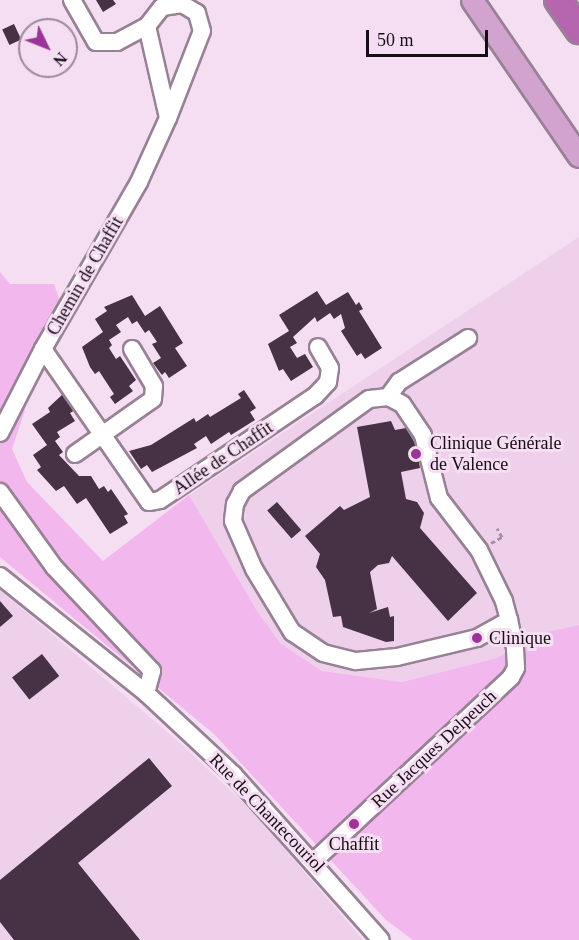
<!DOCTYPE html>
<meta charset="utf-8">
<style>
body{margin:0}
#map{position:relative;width:579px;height:940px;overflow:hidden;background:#f5ddf2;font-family:Georgia,serif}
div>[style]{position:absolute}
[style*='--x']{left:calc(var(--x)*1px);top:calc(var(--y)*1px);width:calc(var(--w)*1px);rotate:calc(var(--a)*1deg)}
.built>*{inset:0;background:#eed0eb}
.green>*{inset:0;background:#f2b7ed}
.building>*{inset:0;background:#463244;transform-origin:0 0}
.path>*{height:3px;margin-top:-1.5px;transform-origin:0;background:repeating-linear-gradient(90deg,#a290a0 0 4.5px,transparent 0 7.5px)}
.roads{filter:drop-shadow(2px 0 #978195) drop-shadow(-2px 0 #978195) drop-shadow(0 2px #978195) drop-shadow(0 -2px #978195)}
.minor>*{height:16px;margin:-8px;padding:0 8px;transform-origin:8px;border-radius:8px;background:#fff}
.major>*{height:21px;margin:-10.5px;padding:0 10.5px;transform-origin:10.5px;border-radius:10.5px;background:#d3a3cf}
.highway>*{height:26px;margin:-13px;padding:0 13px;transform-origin:13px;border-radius:13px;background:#b566af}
.dots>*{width:16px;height:16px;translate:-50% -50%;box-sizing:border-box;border:3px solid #f5ddf2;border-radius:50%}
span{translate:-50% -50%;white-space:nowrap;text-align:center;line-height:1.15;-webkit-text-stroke:6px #f5ddf2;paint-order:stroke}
.street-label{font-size:18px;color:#160e15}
.poi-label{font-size:18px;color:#160e15}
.left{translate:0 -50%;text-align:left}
.north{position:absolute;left:18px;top:18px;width:60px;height:60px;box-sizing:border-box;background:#f5ddf2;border:2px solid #9c8a9a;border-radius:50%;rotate:133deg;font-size:16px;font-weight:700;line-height:24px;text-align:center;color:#160e15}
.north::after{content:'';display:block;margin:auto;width:21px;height:27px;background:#9c3497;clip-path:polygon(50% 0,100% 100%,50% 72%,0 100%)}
.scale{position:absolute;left:366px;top:30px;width:122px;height:27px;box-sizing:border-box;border:3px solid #160e15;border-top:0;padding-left:8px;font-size:18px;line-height:21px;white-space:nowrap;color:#160e15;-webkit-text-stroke:4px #f5ddf2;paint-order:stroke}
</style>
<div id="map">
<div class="built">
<div style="clip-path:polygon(579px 237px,579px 625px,543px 633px,497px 658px,402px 682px,322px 671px,281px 644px,257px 611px,189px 495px)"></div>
<div style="clip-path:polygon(0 590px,180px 743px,251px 810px,363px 940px,0 940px)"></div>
</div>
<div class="green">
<div style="clip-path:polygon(0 272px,10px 284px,54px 284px,62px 307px,20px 378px,25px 410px,12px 449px,27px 482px,103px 561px,189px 495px,257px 611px,281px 644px,322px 671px,402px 682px,497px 658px,543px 633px,579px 625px,579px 940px,413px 940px,386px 920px,214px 734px,0 557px)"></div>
</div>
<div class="building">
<div style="clip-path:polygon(96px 0,113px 0,116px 4px,103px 12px)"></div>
<div style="left:14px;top:24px;width:17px;height:13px;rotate:65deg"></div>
<div style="clip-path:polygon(317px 291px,326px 305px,348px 292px,356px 305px,359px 302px,363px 309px,359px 311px,382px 348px,365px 359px,361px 353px,357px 356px,341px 331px,345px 328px,341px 314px,334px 319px,330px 313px,317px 322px,315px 317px,293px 337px,297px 343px,290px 347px,297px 358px,305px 354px,313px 367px,291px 381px,283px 369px,279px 371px,268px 344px,289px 331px,279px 315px)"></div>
<div style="clip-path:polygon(132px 295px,145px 316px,160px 306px,183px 343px,175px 348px,187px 366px,169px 378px,165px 372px,162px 375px,153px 363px,161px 358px,152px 344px,157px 342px,149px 330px,145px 333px,137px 321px,132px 324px,128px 317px,116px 325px,121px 332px,109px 340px,112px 345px,109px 348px,116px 359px,120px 356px,136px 380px,129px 386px,133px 391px,115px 404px,110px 397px,114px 394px,99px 371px,95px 374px,90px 367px,82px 347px,103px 332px,95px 319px,107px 311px,104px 307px)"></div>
<div style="clip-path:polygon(244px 390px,256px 408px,250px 412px,255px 420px,231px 435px,229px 432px,211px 444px,206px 436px,194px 444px,197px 448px,152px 472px,147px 465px,141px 469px,129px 451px,151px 445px,194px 418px,196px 422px,208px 414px,210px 417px,241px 398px,238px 394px)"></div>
<div style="clip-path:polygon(64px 393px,75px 410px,70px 413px,75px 421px,57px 432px,60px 437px,55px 441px,63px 452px,59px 455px,79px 476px,91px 476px,99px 489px,104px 486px,108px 492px,111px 489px,128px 514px,124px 516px,128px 523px,110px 534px,86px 498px,77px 504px,64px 486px,56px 491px,37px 470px,41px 467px,33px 455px,47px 445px,32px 424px,50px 412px,48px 408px)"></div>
<div style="clip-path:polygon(391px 421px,395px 430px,406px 428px,416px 445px,420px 468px,401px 472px,406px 499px,417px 502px,424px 513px,420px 528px,477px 593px,448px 621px,392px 556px,389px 563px,378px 565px,370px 572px,377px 609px,369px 613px,388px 607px,390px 617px,394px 616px,394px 641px,386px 642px,343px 627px,341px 616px,333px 617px,325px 580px,316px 567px,320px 554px,305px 536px,340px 506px,344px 510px,370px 497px,357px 427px)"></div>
<div style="left:277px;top:502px;width:37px;height:13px;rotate:49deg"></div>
<div style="clip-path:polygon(0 601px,13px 616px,0 627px)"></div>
<div style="left:42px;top:654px;width:28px;height:38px;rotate:52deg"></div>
<div style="clip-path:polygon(149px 758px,172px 786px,78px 863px,140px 940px,14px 940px,0 922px,0 880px)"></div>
</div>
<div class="path">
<div style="--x:491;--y:543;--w:13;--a:-29"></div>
<div style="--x:502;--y:537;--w:10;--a:-119"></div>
</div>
<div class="roads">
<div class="minor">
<div style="--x:72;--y:0;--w:48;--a:60.3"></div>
<div style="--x:96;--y:42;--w:21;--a:0"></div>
<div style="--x:117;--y:42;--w:34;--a:-28"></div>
<div style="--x:43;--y:349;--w:186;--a:55.3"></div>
<div style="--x:149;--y:502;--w:11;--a:-10"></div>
<div style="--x:160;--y:500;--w:187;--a:-33.9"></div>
<div style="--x:315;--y:396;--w:19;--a:-47"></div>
<div style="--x:328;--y:382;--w:14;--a:-82"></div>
<div style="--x:330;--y:368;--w:24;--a:-120"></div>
<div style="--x:388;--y:397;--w:19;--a:-54"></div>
<div style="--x:399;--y:382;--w:82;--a:-32.5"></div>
<div style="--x:0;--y:433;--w:94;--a:-62.9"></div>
<div style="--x:43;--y:349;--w:193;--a:-60.1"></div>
<div style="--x:139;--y:182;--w:70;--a:-65.6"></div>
<div style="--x:168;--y:118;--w:93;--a:-68.7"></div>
<div style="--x:202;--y:31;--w:19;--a:-106"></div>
<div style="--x:197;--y:13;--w:17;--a:-149"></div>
<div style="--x:182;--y:4;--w:20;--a:171"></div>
<div style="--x:162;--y:7;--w:24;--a:128"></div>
<div style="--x:147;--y:26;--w:94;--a:77.1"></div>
<div style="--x:75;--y:454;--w:95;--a:-35.2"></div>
<div style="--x:153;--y:399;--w:13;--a:-86"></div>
<div style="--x:154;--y:386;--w:43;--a:-120.7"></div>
<div style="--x:0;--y:492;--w:92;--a:54.2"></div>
<div style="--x:54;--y:567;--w:143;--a:46.7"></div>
<div style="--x:152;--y:671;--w:23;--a:105"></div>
<div style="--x:0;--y:576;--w:187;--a:38.7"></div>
<div style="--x:146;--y:693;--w:119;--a:43"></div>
<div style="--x:233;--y:774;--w:222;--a:48.3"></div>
<div style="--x:314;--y:861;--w:270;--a:-43"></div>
<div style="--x:511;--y:677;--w:10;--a:-61"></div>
<div style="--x:516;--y:668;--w:20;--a:-93"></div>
<div style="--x:515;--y:648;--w:29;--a:-102"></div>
<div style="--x:509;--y:620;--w:20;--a:-105"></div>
<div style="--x:504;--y:601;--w:57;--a:-116.1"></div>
<div style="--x:479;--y:550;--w:66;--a:-127.6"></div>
<div style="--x:439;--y:498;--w:65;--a:-104.3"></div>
<div style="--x:423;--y:435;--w:37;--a:-124"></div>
<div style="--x:402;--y:404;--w:16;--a:-153"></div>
<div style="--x:388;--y:397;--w:19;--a:174"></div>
<div style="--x:369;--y:399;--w:157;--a:144.1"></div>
<div style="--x:242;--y:491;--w:15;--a:118"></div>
<div style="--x:235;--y:504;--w:17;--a:97"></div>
<div style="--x:233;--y:521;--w:52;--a:66.4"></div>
<div style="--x:254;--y:569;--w:74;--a:58.9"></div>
<div style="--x:292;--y:632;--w:37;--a:34"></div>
<div style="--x:323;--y:653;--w:34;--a:14"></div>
<div style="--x:356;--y:661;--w:41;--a:-5.6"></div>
<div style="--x:397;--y:657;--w:82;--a:-13.4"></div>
<div style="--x:477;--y:638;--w:37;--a:-29"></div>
</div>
<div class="major">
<div style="--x:472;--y:0;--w:189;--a:55.6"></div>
</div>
<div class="highway">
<div style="--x:558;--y:0;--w:37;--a:55"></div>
</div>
</div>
<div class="dots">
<div style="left:416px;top:454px;background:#9c3497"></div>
<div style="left:477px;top:638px;background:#9c3497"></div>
<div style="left:354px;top:824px;background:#9c3497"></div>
</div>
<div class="street-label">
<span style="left:85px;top:276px;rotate:-60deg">Chemin de Chaffit</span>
<span style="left:223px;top:458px;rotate:-34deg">Allée de Chaffit</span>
<span style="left:434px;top:749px;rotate:-43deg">Rue Jacques Delpeuch</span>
<span style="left:267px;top:813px;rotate:46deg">Rue de Chantecouriol</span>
</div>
<div class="poi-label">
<span class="left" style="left:430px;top:454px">Clinique Générale<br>de Valence</span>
<span class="left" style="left:489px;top:638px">Clinique</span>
<span style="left:354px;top:844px">Chaffit</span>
</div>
<div class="north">N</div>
<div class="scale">50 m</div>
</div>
